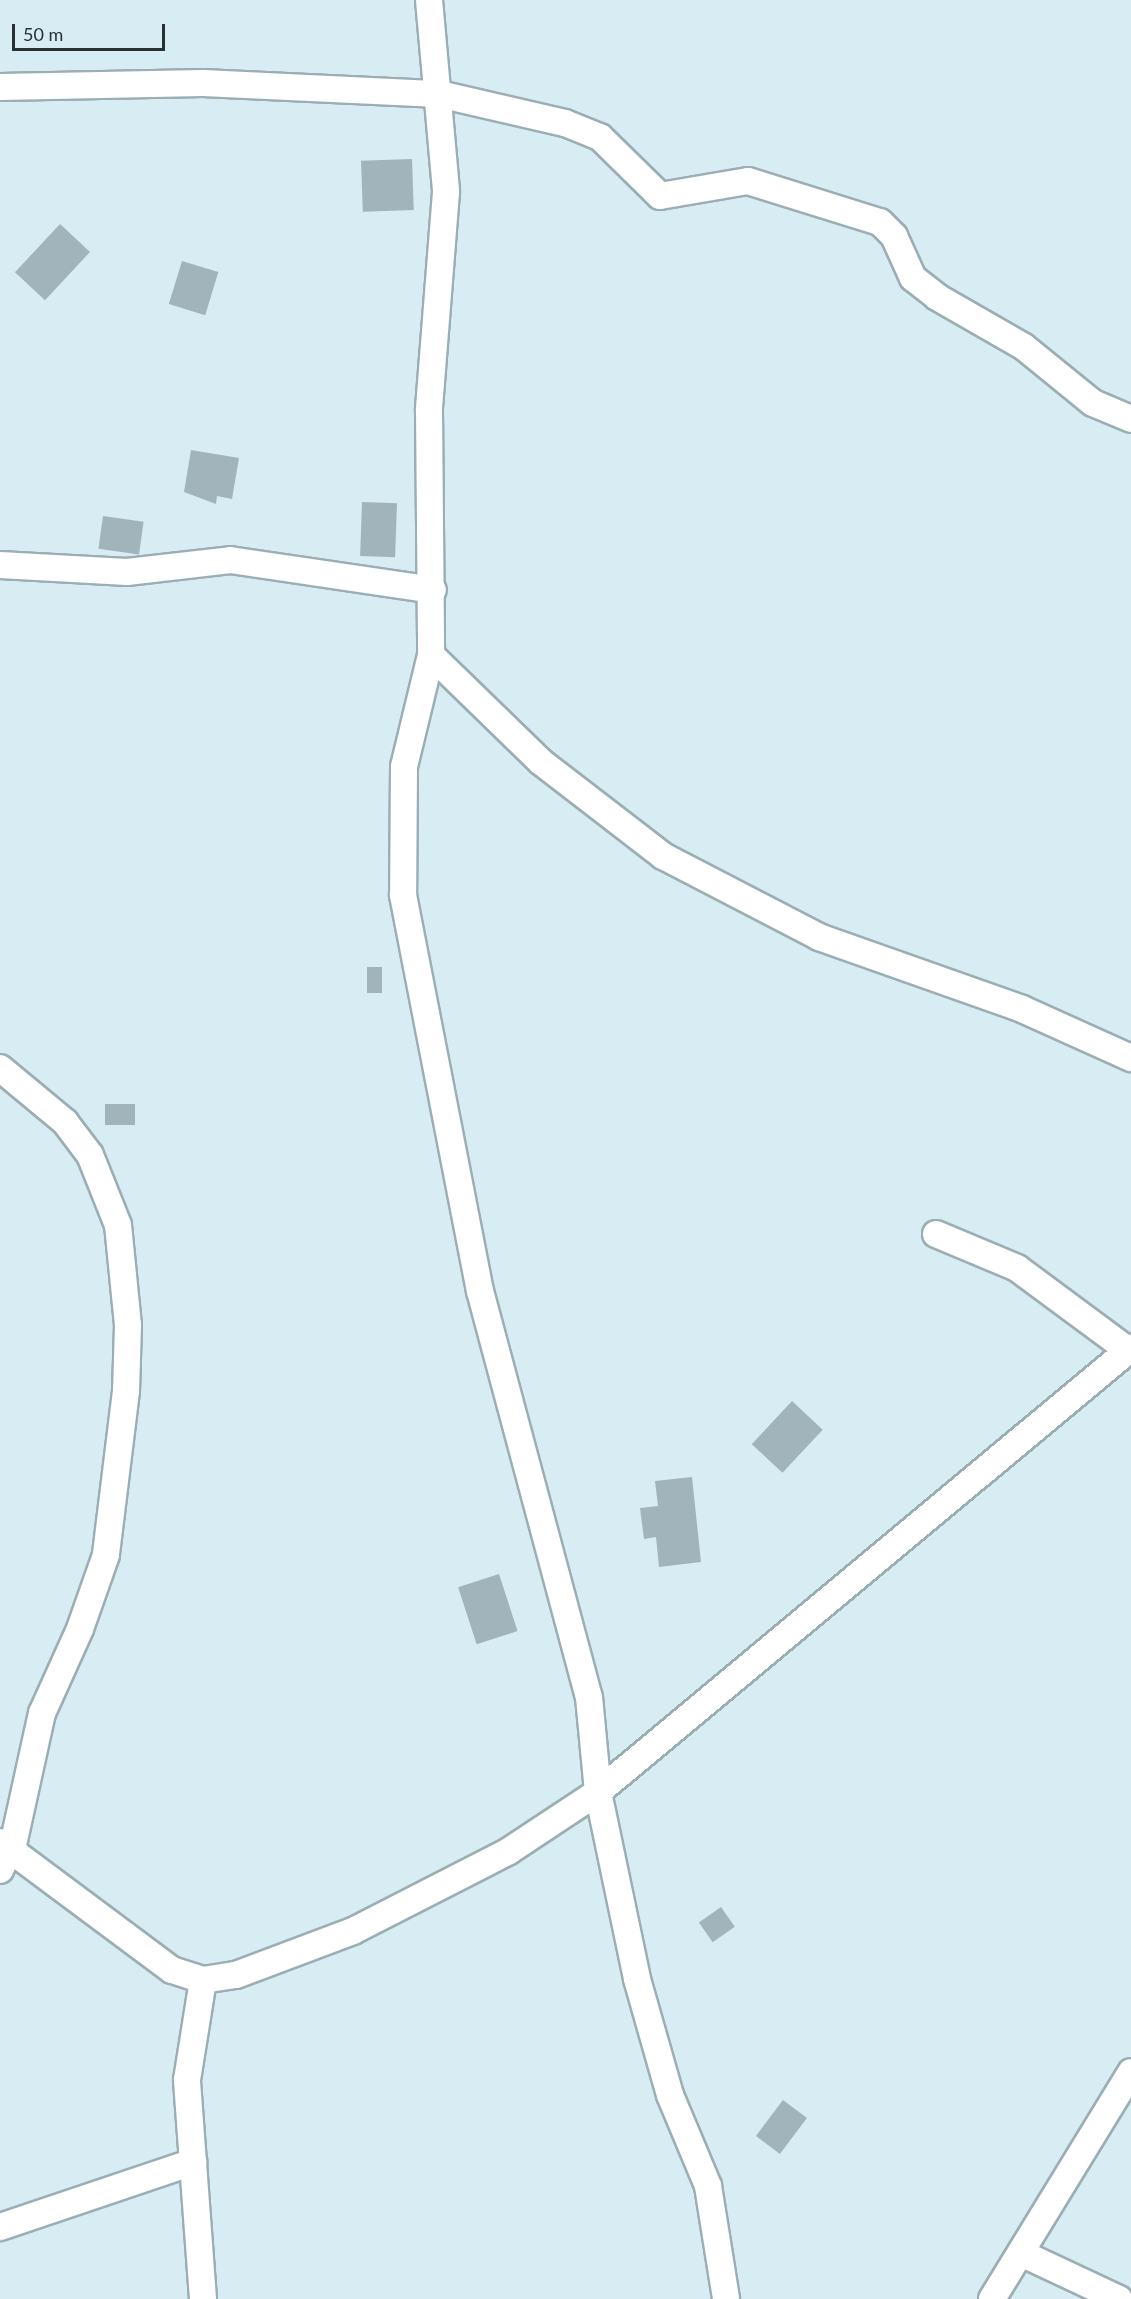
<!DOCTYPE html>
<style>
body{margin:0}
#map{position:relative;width:1131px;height:2299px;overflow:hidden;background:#d8ecf3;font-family:Lato,sans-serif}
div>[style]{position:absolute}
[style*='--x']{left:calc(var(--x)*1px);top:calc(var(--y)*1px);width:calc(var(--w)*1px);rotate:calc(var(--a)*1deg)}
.building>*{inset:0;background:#a1b4bb;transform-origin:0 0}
.roads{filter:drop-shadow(2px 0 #9baeb4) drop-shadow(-2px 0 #9baeb4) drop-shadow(0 2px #9baeb4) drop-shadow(0 -2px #9baeb4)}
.minor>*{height:26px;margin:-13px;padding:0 13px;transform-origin:13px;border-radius:13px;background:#fff}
span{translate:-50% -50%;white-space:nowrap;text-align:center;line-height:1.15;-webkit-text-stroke:4.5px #d8ecf3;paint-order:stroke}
.scale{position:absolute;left:12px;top:24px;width:153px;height:27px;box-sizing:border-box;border:3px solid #293033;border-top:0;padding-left:8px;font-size:18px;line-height:21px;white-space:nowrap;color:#293033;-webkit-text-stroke:4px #d8ecf3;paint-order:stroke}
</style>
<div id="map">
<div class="building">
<div style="left:412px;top:159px;width:51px;height:51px;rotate:88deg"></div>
<div style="left:60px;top:224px;width:41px;height:66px;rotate:43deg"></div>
<div style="left:182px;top:261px;width:38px;height:45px;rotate:17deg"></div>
<div style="clip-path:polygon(191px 450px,239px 458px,232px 499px,217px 496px,216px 504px,184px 492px)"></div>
<div style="left:362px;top:502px;width:35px;height:54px;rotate:2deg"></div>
<div style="left:103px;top:516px;width:41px;height:33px;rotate:8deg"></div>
<div style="left:367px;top:967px;width:15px;height:26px"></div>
<div style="left:105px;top:1104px;width:30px;height:21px"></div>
<div style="left:792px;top:1401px;width:42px;height:59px;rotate:43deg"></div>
<div style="clip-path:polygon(692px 1477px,701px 1562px,659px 1567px,656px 1537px,644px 1539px,640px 1508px,658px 1506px,655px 1481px)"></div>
<div style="left:499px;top:1574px;width:60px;height:43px;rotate:72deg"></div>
<div style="left:721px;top:1907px;width:24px;height:27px;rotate:55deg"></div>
<div style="left:783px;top:2100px;width:30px;height:45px;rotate:37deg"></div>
</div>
<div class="roads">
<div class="minor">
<div style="--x:429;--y:0;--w:193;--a:84.9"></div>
<div style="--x:446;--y:192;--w:219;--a:94.5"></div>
<div style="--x:429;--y:410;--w:245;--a:89.5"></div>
<div style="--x:431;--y:655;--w:115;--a:103.6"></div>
<div style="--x:404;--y:767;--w:128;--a:90.4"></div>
<div style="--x:403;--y:895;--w:403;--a:79"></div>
<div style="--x:480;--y:1291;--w:420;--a:75"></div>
<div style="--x:589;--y:1697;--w:95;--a:84.6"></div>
<div style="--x:598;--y:1792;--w:191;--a:78.2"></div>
<div style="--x:637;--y:1979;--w:121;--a:74.1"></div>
<div style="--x:670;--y:2095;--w:99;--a:67.3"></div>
<div style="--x:708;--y:2186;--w:114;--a:80.9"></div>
<div style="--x:0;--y:87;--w:203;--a:-1.1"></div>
<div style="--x:203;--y:83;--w:236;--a:2.7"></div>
<div style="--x:439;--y:94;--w:129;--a:13"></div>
<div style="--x:565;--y:123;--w:38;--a:22"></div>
<div style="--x:600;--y:137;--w:84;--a:44.5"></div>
<div style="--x:660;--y:196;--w:89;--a:-9.7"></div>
<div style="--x:748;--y:181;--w:138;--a:17.3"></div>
<div style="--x:880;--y:222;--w:20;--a:45"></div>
<div style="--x:894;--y:236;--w:46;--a:65.7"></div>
<div style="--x:913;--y:278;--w:31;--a:38"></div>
<div style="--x:937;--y:297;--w:100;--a:29.9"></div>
<div style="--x:1024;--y:347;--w:89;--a:39.1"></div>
<div style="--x:1093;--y:403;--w:41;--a:22.8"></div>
<div style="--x:0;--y:565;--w:127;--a:3.2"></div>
<div style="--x:127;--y:572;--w:104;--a:-6.6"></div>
<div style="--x:230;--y:560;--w:205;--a:8.4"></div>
<div style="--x:431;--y:655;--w:153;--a:44.2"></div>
<div style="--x:541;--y:762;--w:154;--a:37.6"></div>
<div style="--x:663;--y:856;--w:176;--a:27.4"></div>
<div style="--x:819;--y:937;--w:215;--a:19.5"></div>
<div style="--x:1022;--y:1009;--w:120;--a:24.2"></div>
<div style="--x:0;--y:1068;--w:85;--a:39.7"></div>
<div style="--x:65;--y:1122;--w:41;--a:52.9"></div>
<div style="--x:90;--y:1155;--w:75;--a:68.2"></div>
<div style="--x:118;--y:1225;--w:100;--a:84.3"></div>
<div style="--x:128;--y:1325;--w:66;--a:91.7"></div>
<div style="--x:126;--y:1391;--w:165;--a:97"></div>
<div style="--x:106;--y:1555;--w:78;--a:109.4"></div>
<div style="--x:80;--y:1629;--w:92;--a:114.3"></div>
<div style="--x:42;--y:1713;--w:140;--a:102.4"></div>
<div style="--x:936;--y:1234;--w:88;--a:22.8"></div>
<div style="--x:1017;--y:1268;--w:138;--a:36.5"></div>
<div style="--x:0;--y:1842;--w:214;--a:36.7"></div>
<div style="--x:172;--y:1970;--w:33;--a:18"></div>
<div style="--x:203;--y:1980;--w:33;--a:-9"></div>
<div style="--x:236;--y:1975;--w:125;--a:-20.6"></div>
<div style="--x:353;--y:1931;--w:175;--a:-27.1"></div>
<div style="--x:509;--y:1851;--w:107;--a:-33.5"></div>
<div style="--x:598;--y:1792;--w:694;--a:-39.79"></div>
<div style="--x:0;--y:1870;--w:23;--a:-65"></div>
<div style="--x:0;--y:2227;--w:204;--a:-18.6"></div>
<div style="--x:1023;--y:2254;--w:106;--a:25.1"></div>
<div style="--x:203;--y:2299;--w:220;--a:-94.2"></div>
<div style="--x:187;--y:2080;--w:101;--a:-80.9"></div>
<div style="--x:992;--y:2299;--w:266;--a:-58.5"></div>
</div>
</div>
<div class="scale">50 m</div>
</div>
